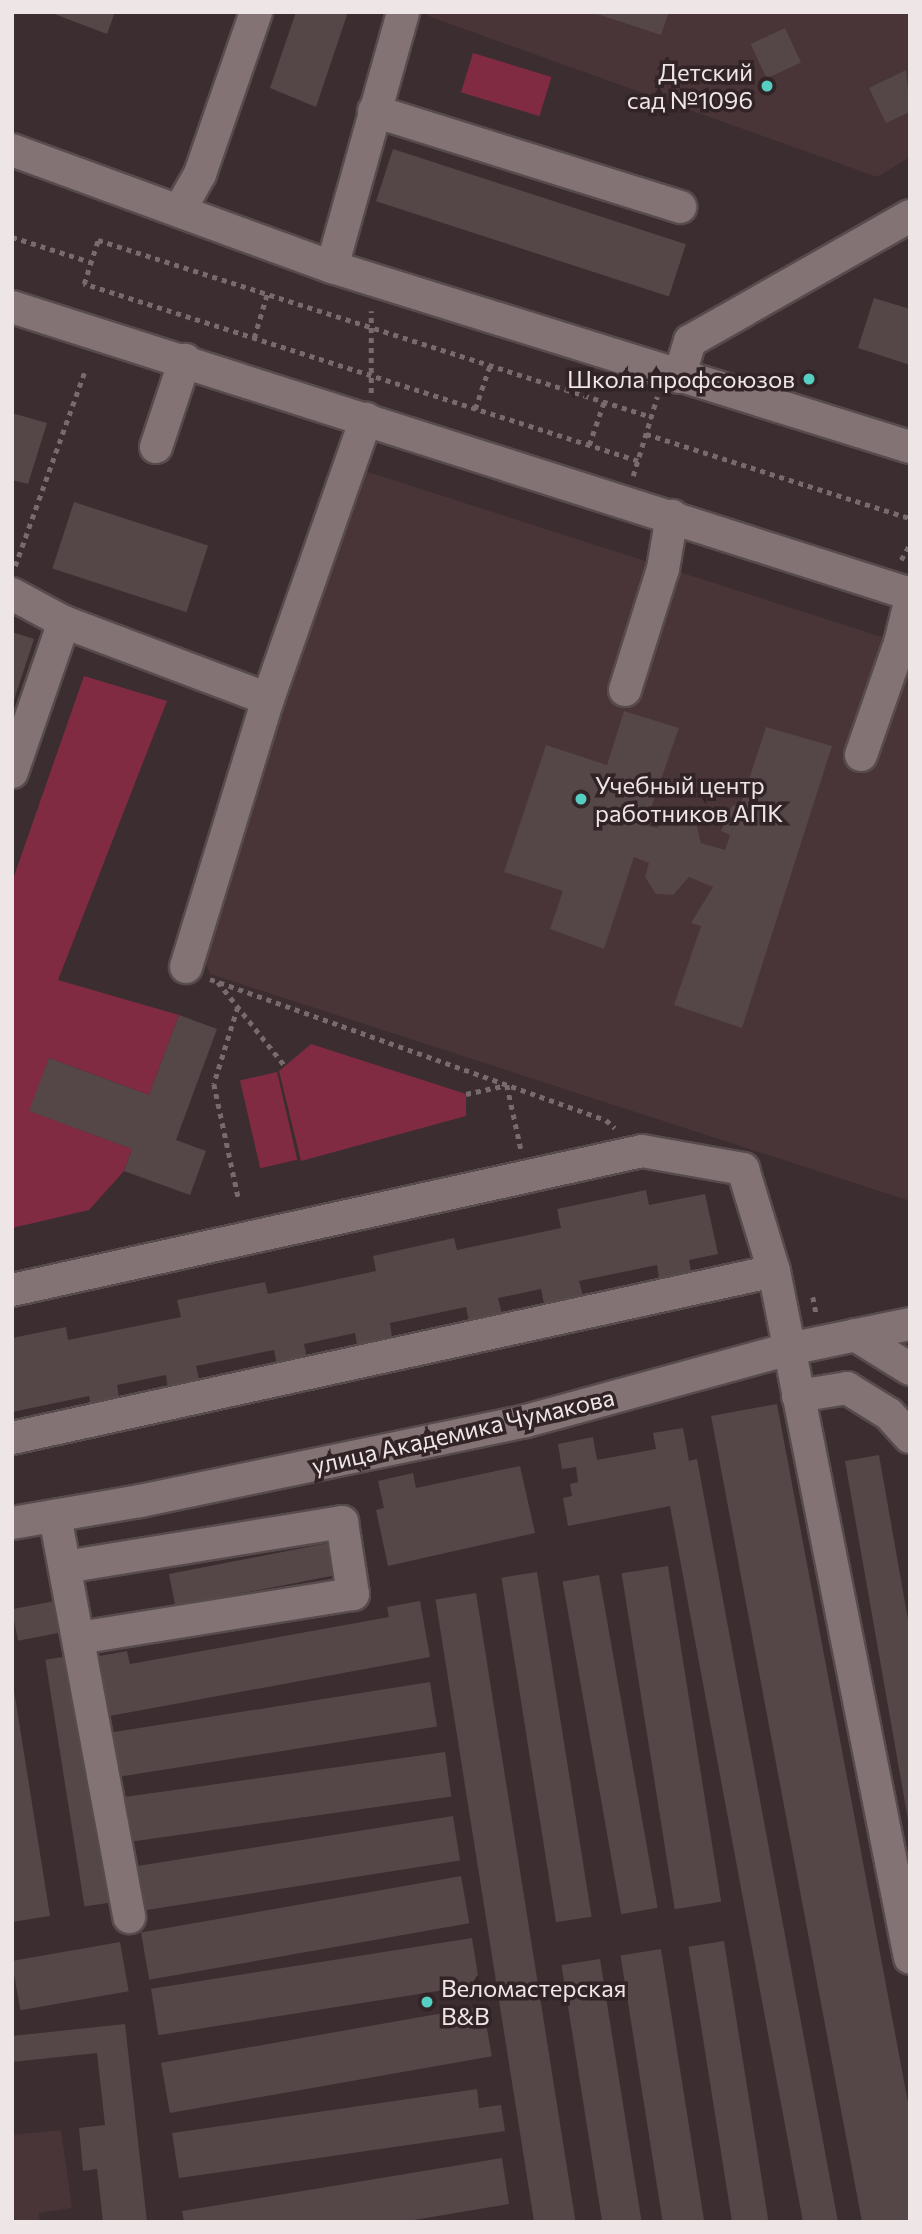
<!DOCTYPE html>
<meta charset="utf-8">
<style>
body{margin:0}
#map{position:relative;width:922px;height:2234px;overflow:hidden;background:#3b2d30;font-family:Commissioner,sans-serif}
div>[style]{position:absolute}
[style*='--x']{left:calc(var(--x)*1px);top:calc(var(--y)*1px);width:calc(var(--w)*1px);rotate:calc(var(--a)*1deg)}
.built>*{inset:0;background:#493438}
.green>*{inset:0;background:#812b43;transform-origin:0 0}
.building>*{inset:0;background:#554648;transform-origin:0 0}
.path>*{height:4.5px;margin-top:-2.25px;transform-origin:0;background:repeating-linear-gradient(90deg,#776b6d 0 5px,transparent 0 10px)}
.roads{filter:drop-shadow(2px 0 #574b4e) drop-shadow(-2px 0 #574b4e) drop-shadow(0 2px #574b4e) drop-shadow(0 -2px #574b4e)}
.minor>*{height:32px;margin:-16px;padding:0 16px;transform-origin:16px;border-radius:16px;background:#837375}
.dots>*{width:19px;height:19px;translate:-50% -50%;box-sizing:border-box;border:4px solid #312326;border-radius:50%}
span{translate:-50% -50%;white-space:nowrap;text-align:center;line-height:1.15;-webkit-text-stroke:7px #312326;paint-order:stroke}
.poi-label{font-size:24px;color:#eee5e6}
.right{translate:-100% -50%;text-align:right}
.left{translate:0 -50%;text-align:left}
.street-label{font-size:24px;color:#eee5e6}
.frame{position:absolute;inset:0;border:14px solid #eee5e6;pointer-events:none}
</style>
<div id="map">
<div class="built">
<div style="clip-path:polygon(429px 12px,910px 12px,910px 157px,877px 177px,428px 16px)"></div>
<div style="clip-path:polygon(362px 470px,910px 646px,910px 1201px,210px 974px,201px 952px)"></div>
<div style="clip-path:polygon(61px 2130px,72px 2208px,39px 2213px,40px 2222px,12px 2222px,12px 2135px)"></div>
</div>
<div class="green">
<div style="left:473px;top:53px;width:82px;height:41px;rotate:17deg"></div>
<div style="clip-path:polygon(84px 676px,167px 701px,58px 980px,179px 1015px,149px 1095px,49px 1058px,30px 1111px,132px 1149px,124px 1171px,89px 1210px,12px 1228px,12px 882px)"></div>
<div style="clip-path:polygon(311px 1044px,466px 1094px,466px 1116px,301px 1161px,279px 1071px)"></div>
<div style="left:277px;top:1072px;width:90px;height:38px;rotate:77deg"></div>
</div>
<div class="building">
<div style="clip-path:polygon(49px 12px,115px 12px,107px 34px)"></div>
<div style="clip-path:polygon(296px 12px,348px 12px,316px 107px,270px 88px)"></div>
<div style="clip-path:polygon(591px 12px,669px 12px,661px 35px)"></div>
<div style="left:785px;top:28px;width:38px;height:38px;rotate:65deg"></div>
<div style="clip-path:polygon(906px 70px,910px 112px,886px 123px,869px 88px)"></div>
<div style="left:393px;top:149px;width:308px;height:55px;rotate:18deg"></div>
<div style="clip-path:polygon(874px 298px,910px 309px,910px 365px,858px 348px)"></div>
<div style="clip-path:polygon(12px 413px,47px 423px,28px 484px,12px 480px)"></div>
<div style="left:74px;top:502px;width:141px;height:70px;rotate:18deg"></div>
<div style="clip-path:polygon(12px 632px,34px 639px,13px 703px,12px 703px)"></div>
<div style="clip-path:polygon(624px 711px,679px 728px,645px 825px,657px 828px,667px 815px,684px 811px,695px 818px,701px 843px,725px 850px,730px 835px,721px 831px,732px 806px,741px 804px,766px 727px,832px 746px,742px 1028px,674px 1005px,701px 926px,691px 923px,713px 887px,689px 877px,673px 895px,656px 894px,645px 877px,649px 863px,634px 857px,604px 949px,550px 929px,563px 891px,504px 872px,546px 745px,607px 765px)"></div>
<div style="clip-path:polygon(179px 1015px,217px 1029px,176px 1140px,206px 1151px,190px 1195px,124px 1171px,132px 1149px,29px 1111px,49px 1058px,149px 1095px)"></div>
<div style="clip-path:polygon(646px 1190px,649px 1205px,705px 1194px,718px 1254px,689px 1260px,691px 1272px,659px 1279px,657px 1265px,579px 1281px,583px 1296px,544px 1304px,541px 1289px,498px 1298px,502px 1314px,469px 1321px,466px 1307px,390px 1323px,392px 1337px,357px 1345px,355px 1333px,304px 1344px,307px 1358px,277px 1365px,274px 1350px,196px 1366px,200px 1383px,168px 1390px,166px 1375px,117px 1385px,120px 1402px,91px 1408px,89px 1396px,12px 1412px,12px 1338px,66px 1327px,68px 1340px,181px 1317px,177px 1300px,265px 1282px,268px 1294px,376px 1271px,373px 1256px,454px 1238px,457px 1250px,561px 1228px,557px 1209px)"></div>
<div style="clip-path:polygon(777px 1404px,910px 2113px,910px 2222px,862px 2222px,711px 1416px)"></div>
<div style="clip-path:polygon(683px 1428px,689px 1461px,697px 1459px,838px 2222px,803px 2222px,670px 1506px,568px 1526px,563px 1498px,572px 1496px,570px 1484px,578px 1482px,576px 1467px,562px 1469px,558px 1444px,593px 1437px,597px 1460px,656px 1449px,653px 1433px)"></div>
<div style="clip-path:polygon(879px 1455px,910px 1631px,908px 1820px,845px 1461px)"></div>
<div style="clip-path:polygon(520px 1466px,535px 1533px,388px 1566px,376px 1510px,384px 1508px,378px 1481px,413px 1473px,416px 1488px)"></div>
<div style="left:328px;top:1543px;width:33px;height:162px;rotate:79deg"></div>
<div style="left:668px;top:1566px;width:340px;height:47px;rotate:81deg"></div>
<div style="left:537px;top:1572px;width:349px;height:36px;rotate:81deg"></div>
<div style="left:599px;top:1575px;width:338px;height:37px;rotate:80deg"></div>
<div style="left:476px;top:1593px;width:637px;height:41px;rotate:81deg"></div>
<div style="left:60px;top:1600px;width:32px;height:49px;rotate:79deg"></div>
<div style="clip-path:polygon(420px 1601px,430px 1657px,104px 1717px,94px 1657px,127px 1651px,130px 1664px,389px 1617px,387px 1607px)"></div>
<div style="left:75px;top:1655px;width:250px;height:30px;rotate:81deg"></div>
<div style="clip-path:polygon(12px 1678px,50px 1916px,12px 1922px)"></div>
<div style="left:430px;top:1682px;width:45px;height:328px;rotate:81deg"></div>
<div style="left:445px;top:1752px;width:45px;height:331px;rotate:82deg"></div>
<div style="left:453px;top:1816px;width:45px;height:328px;rotate:81deg"></div>
<div style="left:461px;top:1876px;width:48px;height:325px;rotate:80deg"></div>
<div style="left:472px;top:1938px;width:47px;height:325px;rotate:81deg"></div>
<div style="left:724px;top:1941px;width:285px;height:36px;rotate:81deg"></div>
<div style="left:120px;top:1942px;width:50px;height:110px;rotate:80deg"></div>
<div style="left:661px;top:1949px;width:277px;height:41px;rotate:81deg"></div>
<div style="left:600px;top:1959px;width:266px;height:39px;rotate:81deg"></div>
<div style="left:483px;top:2006px;width:51px;height:327px;rotate:80deg"></div>
<div style="clip-path:polygon(125px 2024px,147px 2222px,103px 2222px,97px 2169px,83px 2171px,79px 2128px,105px 2125px,97px 2053px,12px 2062px,12px 2036px)"></div>
<div style="clip-path:polygon(477px 2089px,479px 2108px,501px 2105px,505px 2131px,179px 2178px,172px 2133px)"></div>
<div style="clip-path:polygon(502px 2158px,509px 2204px,402px 2222px,184px 2222px,182px 2211px)"></div>
</div>
<div class="path">
<div style="--x:12;--y:237;--w:83;--a:17.6"></div>
<div style="--x:254;--y:338;--w:46;--a:-73.5"></div>
<div style="--x:371;--y:393;--w:82;--a:-90"></div>
<div style="--x:475;--y:409;--w:46;--a:-71.2"></div>
<div style="--x:646;--y:434;--w:277;--a:17.7"></div>
<div style="--x:589;--y:445;--w:46;--a:-70.8"></div>
<div style="--x:638;--y:461;--w:582;--a:-162.28"></div>
<div style="--x:84;--y:284;--w:46;--a:-72.3"></div>
<div style="--x:98;--y:240;--w:582;--a:17.72"></div>
<div style="--x:633;--y:476;--w:83;--a:-73.1"></div>
<div style="--x:901;--y:560;--w:18;--a:-61"></div>
<div style="--x:15;--y:566;--w:208;--a:-70.3"></div>
<div style="--x:210;--y:979;--w:420;--a:19.6"></div>
<div style="--x:606;--y:1120;--w:12;--a:42"></div>
<div style="--x:218;--y:982;--w:107;--a:51.4"></div>
<div style="--x:238;--y:1007;--w:81;--a:107.3"></div>
<div style="--x:214;--y:1084;--w:120;--a:77.9"></div>
<div style="--x:466;--y:1094;--w:42;--a:-12.4"></div>
<div style="--x:507;--y:1085;--w:66;--a:77.7"></div>
<div style="--x:813;--y:1297;--w:16;--a:79"></div>
</div>
<div class="roads">
<div class="minor">
<div style="--x:374;--y:111;--w:321;--a:17.4"></div>
<div style="--x:12;--y:150;--w:341;--a:20.1"></div>
<div style="--x:332;--y:267;--w:605;--a:17.3"></div>
<div style="--x:179;--y:211;--w:43;--a:-60.4"></div>
<div style="--x:200;--y:174;--w:171;--a:-70.9"></div>
<div style="--x:332;--y:267;--w:265;--a:-74.4"></div>
<div style="--x:12;--y:307;--w:943;--a:17.72"></div>
<div style="--x:679;--y:377;--w:38;--a:-73"></div>
<div style="--x:690;--y:341;--w:253;--a:-29.6"></div>
<div style="--x:156;--y:447;--w:92;--a:-71.6"></div>
<div style="--x:12;--y:594;--w:59;--a:28.3"></div>
<div style="--x:64;--y:622;--w:218;--a:20.7"></div>
<div style="--x:268;--y:699;--w:297;--a:-70.7"></div>
<div style="--x:625;--y:690;--w:127;--a:-72.6"></div>
<div style="--x:663;--y:569;--w:54;--a:-80.4"></div>
<div style="--x:861;--y:755;--w:119;--a:-70.8"></div>
<div style="--x:900;--y:643;--w:42;--a:-76.3"></div>
<div style="--x:12;--y:772;--w:159;--a:-70.9"></div>
<div style="--x:186;--y:967;--w:280;--a:-73"></div>
<div style="--x:12;--y:1290;--w:645;--a:-12.44"></div>
<div style="--x:642;--y:1151;--w:103;--a:10.1"></div>
<div style="--x:743;--y:1169;--w:107;--a:73.1"></div>
<div style="--x:774;--y:1271;--w:700;--a:78.8"></div>
<div style="--x:855;--y:1335;--w:65;--a:31.7"></div>
<div style="--x:798;--y:1396;--w:50;--a:-9.3"></div>
<div style="--x:847;--y:1388;--w:49;--a:31.8"></div>
<div style="--x:889;--y:1414;--w:31;--a:48"></div>
<div style="--x:12;--y:1438;--w:780;--a:-12.36"></div>
<div style="--x:55;--y:1516;--w:408;--a:79.5"></div>
<div style="--x:12;--y:1523;--w:130;--a:-9.8"></div>
<div style="--x:140;--y:1501;--w:394;--a:-11.7"></div>
<div style="--x:526;--y:1421;--w:273;--a:-15.3"></div>
<div style="--x:789;--y:1349;--w:124;--a:-11.7"></div>
<div style="--x:65;--y:1567;--w:281;--a:-9.2"></div>
<div style="--x:342;--y:1522;--w:73;--a:81.3"></div>
<div style="--x:353;--y:1594;--w:278;--a:170.9"></div>
</div>
</div>
<div class="dots">
<div style="left:767px;top:86px;background:#56cec2"></div>
<div style="left:809px;top:379px;background:#56cec2"></div>
<div style="left:581px;top:799px;background:#56cec2"></div>
<div style="left:427px;top:2002px;background:#56cec2"></div>
</div>
<div class="poi-label">
<span class="right" style="left:753px;top:86px">Детский<br>сад №1096</span>
<span class="right" style="left:795px;top:379px">Школа профсоюзов</span>
<span class="left" style="left:595px;top:799px">Учебный центр<br>работников АПК</span>
<span class="left" style="left:441px;top:2002px">Веломастерская<br>B&amp;B</span>
</div>
<div class="street-label">
<span style="left:463px;top:1431px;rotate:-13deg">улица Академика Чумакова</span>
</div>
<div class="frame"></div>
</div>
